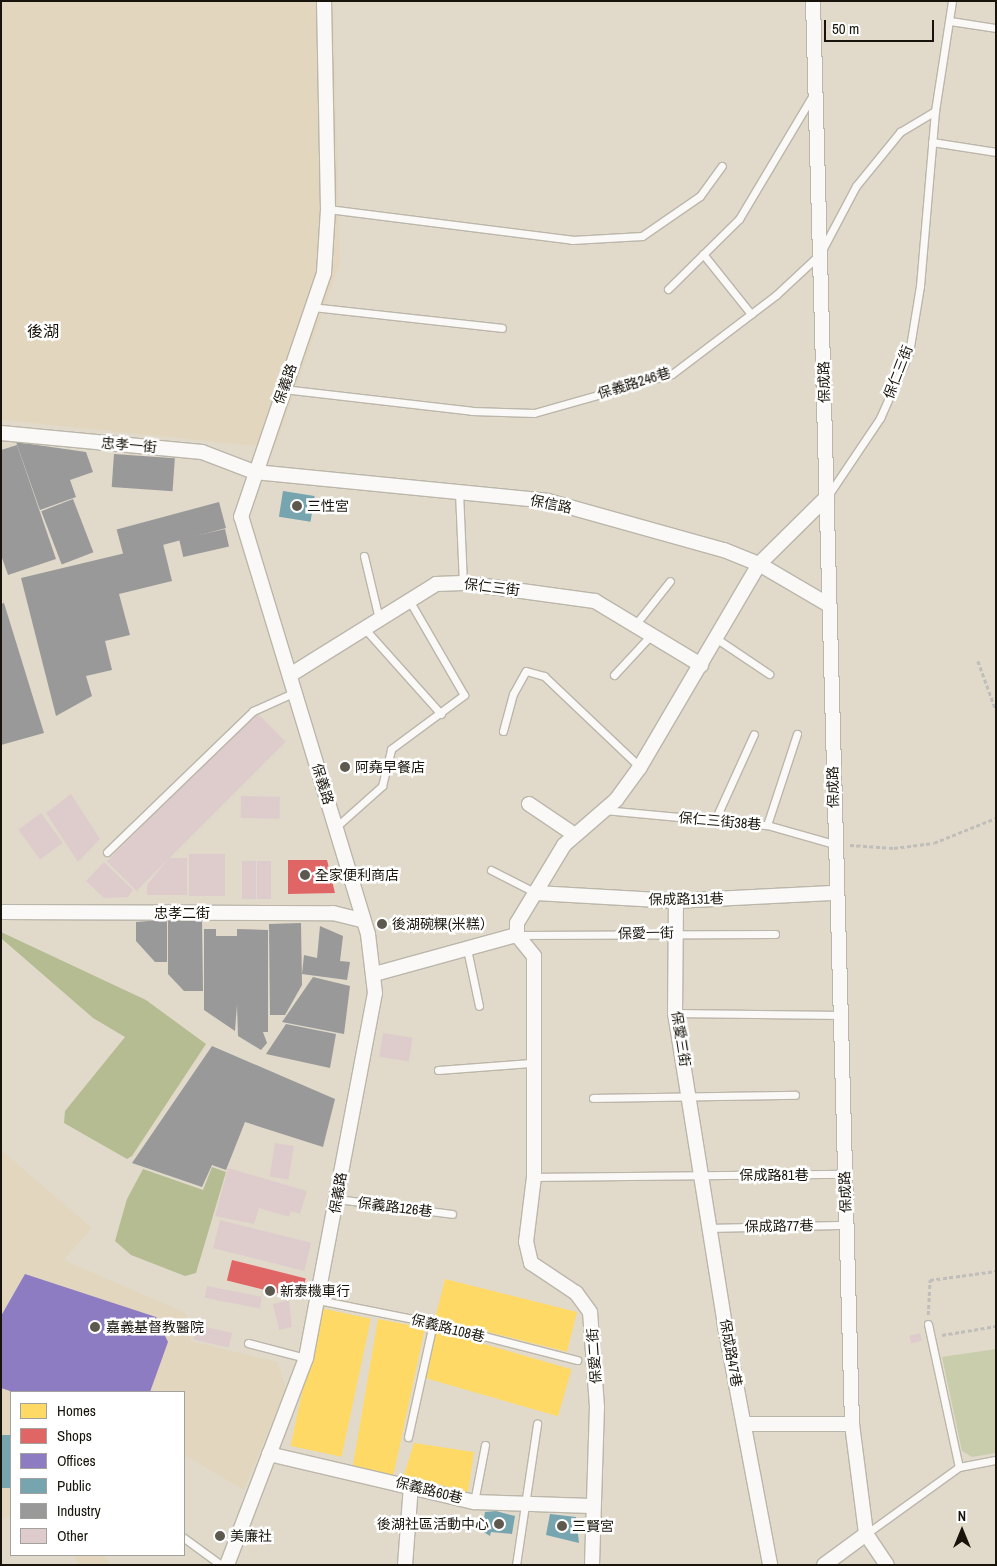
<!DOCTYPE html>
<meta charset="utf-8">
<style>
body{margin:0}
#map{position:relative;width:997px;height:1566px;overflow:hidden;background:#e1dacb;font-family:"Archivo Narrow","Noto Sans TC",sans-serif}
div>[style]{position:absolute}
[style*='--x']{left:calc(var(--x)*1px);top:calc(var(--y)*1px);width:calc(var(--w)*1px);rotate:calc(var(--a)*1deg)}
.built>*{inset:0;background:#e2d7be}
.green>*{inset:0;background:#c9cdab}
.forest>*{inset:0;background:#b6bc91}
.homes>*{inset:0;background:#ffd966;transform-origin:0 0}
.shops>*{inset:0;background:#e06666;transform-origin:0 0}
.offices>*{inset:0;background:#8e7cc3}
.public>*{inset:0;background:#76a5af;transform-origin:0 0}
.industry>*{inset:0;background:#999;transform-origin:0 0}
.building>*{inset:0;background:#decccc;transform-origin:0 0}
.path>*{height:2.5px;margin-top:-1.25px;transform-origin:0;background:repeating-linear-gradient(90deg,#c0beba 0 4px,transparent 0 6.5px)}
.roads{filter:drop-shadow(1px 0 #bbb6aa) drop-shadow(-1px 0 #bbb6aa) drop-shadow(0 1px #bbb6aa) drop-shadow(0 -1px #bbb6aa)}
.lane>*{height:7px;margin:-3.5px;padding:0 3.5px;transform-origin:3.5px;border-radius:3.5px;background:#faf9f7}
.street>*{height:14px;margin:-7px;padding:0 7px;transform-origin:7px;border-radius:7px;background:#faf9f7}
.dots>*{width:14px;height:14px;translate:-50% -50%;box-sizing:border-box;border:2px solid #fff;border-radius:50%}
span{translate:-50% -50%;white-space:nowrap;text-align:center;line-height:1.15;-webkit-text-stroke:5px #fff;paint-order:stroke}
.street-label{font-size:14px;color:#18140b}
.poi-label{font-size:14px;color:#18140b}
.left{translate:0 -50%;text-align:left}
.right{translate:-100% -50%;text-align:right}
.quarter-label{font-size:16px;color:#18140b}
.frame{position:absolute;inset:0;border:2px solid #18140b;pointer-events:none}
.legend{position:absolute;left:10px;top:1391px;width:175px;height:165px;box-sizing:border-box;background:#fff;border:1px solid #a3a19d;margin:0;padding:6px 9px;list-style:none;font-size:15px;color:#18140b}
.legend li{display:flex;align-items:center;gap:10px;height:25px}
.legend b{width:25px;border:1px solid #a3a19d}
.north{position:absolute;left:937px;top:1506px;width:50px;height:50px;-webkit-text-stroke:4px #fff;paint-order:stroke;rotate:0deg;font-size:14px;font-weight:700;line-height:20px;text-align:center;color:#18140b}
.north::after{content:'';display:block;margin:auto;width:18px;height:22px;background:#18140b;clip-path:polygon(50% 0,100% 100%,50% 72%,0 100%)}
.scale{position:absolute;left:824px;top:20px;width:110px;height:22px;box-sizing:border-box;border:2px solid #18140b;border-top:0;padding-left:6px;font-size:15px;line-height:18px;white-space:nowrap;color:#18140b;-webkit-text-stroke:4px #fff;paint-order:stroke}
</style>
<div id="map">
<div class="built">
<div style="clip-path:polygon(1px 1px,333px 1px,340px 263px,275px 448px,1px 420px)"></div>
<div style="clip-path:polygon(1px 1150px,92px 1228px,64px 1260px,186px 1313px,191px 1341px,278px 1362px,286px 1388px,244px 1490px,184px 1455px,184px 1392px,11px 1392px,11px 1517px,1px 1519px)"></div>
<div style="clip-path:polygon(73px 1555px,105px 1555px,111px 1565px,79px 1565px)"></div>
</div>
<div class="green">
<div style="clip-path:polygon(996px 1349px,996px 1453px,972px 1457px,962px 1451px,942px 1357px)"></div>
</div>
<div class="forest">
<div style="clip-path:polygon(1px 932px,146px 1000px,206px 1044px,132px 1156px,127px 1159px,64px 1123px,65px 1111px,125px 1037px,93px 1018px,2px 939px)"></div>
<div style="clip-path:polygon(212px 1167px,226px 1172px,196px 1273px,185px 1276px,131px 1255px,115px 1241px,127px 1199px,143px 1169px,203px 1190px)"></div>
</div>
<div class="homes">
<div style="left:445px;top:1279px;width:136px;height:41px;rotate:14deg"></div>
<div style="left:320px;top:1308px;width:52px;height:141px;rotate:12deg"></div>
<div style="clip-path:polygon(378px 1319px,425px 1328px,393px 1477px,353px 1465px)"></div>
<div style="left:435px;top:1330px;width:142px;height:49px;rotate:16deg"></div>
<div style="clip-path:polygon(414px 1443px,474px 1452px,468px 1492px,404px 1475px)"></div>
</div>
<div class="shops">
<div style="clip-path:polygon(288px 860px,327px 860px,335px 893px,288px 894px)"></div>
<div style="left:232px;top:1260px;width:76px;height:21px;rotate:14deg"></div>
</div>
<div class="offices">
<div style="clip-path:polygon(25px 1274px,156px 1317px,168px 1342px,150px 1392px,13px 1392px,1px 1388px,1px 1316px)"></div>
</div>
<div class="public">
<div style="left:283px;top:491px;width:32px;height:26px;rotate:9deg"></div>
<div style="left:11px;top:1435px;width:53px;height:10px;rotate:90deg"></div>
<div style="clip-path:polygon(496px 1511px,515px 1516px,512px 1534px,491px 1532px,490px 1536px,482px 1531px,485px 1512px)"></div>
<div style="clip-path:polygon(550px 1514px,576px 1517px,579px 1543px,546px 1535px)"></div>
</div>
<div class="industry">
<div style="clip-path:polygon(16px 442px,86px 452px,93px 472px,70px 480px,76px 497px,40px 510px)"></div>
<div style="clip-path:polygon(17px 445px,56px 559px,8px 575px,1px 555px,1px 450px)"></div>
<div style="left:114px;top:454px;width:61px;height:33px;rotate:4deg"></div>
<div style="left:73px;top:499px;width:57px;height:34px;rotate:69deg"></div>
<div style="left:219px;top:502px;width:27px;height:106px;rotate:75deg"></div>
<div style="left:225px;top:529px;width:18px;height:47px;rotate:77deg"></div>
<div style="clip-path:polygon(163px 544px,172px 581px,119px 594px,130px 635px,105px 641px,112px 670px,86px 676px,92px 696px,56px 716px,21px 578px)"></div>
<div style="clip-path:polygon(4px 603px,44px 733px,1px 745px,1px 604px)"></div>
<div style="clip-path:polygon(168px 919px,202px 919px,203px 991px,184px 991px,168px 974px)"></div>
<div style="clip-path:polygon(149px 921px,167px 921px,167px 962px,155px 962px,136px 941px,136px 922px)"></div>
<div style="clip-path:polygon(301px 923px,302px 985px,285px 1015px,270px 1015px,269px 924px)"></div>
<div style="clip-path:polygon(320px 926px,343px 936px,340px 961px,350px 962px,347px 980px,302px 974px,304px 955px,317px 958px)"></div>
<div style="clip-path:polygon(204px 929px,216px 929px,216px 936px,237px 936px,237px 929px,268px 930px,268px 1032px,263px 1032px,267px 1043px,261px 1050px,238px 1036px,237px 1005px,235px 1031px,204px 1010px)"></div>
<div style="clip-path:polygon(313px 977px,350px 986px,344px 1034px,282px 1022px)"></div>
<div style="clip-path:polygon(286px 1024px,336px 1034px,330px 1068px,266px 1054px)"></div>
<div style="clip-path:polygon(212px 1046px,335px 1099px,323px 1147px,245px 1122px,226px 1170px,212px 1165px,202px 1187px,132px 1163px)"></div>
</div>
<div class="building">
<div style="left:256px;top:712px;width:42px;height:211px;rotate:45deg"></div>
<div style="clip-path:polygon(71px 794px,100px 839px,78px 862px,46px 813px)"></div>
<div style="left:241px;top:796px;width:39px;height:22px;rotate:1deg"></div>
<div style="left:41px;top:813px;width:37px;height:28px;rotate:54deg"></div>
<div style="left:225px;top:854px;width:42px;height:36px;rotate:90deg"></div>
<div style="clip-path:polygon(169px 858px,187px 858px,187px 895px,147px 895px,147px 885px)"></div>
<div style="left:242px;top:861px;width:14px;height:38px"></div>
<div style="left:257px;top:861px;width:14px;height:38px"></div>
<div style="clip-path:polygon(104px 862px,133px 890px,128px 897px,104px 898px,86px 881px)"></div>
<div style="left:383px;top:1033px;width:30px;height:24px;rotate:9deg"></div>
<div style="left:275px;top:1143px;width:19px;height:34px;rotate:9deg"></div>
<div style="clip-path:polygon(228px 1168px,307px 1191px,300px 1214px,291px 1211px,289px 1217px,259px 1208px,254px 1224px,215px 1216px)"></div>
<div style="left:220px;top:1220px;width:94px;height:29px;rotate:14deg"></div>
<div style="left:207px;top:1286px;width:56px;height:12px;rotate:11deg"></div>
<div style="clip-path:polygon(289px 1300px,292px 1327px,279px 1330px,273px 1304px)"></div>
<div style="left:197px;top:1325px;width:36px;height:15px;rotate:13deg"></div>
<div style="left:920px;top:1333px;width:8px;height:11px;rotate:76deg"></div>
</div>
<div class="path">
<div style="--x:978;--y:661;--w:52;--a:69.8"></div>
<div style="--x:850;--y:845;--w:44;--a:3.9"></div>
<div style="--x:894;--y:848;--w:40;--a:-7.1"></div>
<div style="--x:934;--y:843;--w:67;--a:-22"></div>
<div style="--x:928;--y:1315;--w:35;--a:-87"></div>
<div style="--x:930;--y:1280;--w:67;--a:-7.8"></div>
<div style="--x:942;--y:1335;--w:55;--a:-9.5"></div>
</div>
<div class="roads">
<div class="lane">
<div style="--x:950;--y:21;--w:47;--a:8.7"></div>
<div style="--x:932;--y:142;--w:65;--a:8.9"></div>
<div style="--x:328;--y:209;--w:246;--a:7.2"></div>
<div style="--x:572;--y:240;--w:70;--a:-3.3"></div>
<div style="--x:642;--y:236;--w:70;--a:-34.6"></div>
<div style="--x:700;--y:196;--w:37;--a:-54"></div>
<div style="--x:703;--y:254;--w:77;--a:51.3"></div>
<div style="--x:668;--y:289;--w:100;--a:-44.6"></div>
<div style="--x:739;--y:219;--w:144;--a:-59.2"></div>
<div style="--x:312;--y:307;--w:191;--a:6.3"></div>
<div style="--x:283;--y:389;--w:190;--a:6.6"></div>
<div style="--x:472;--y:411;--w:62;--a:1.8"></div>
<div style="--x:534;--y:413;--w:143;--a:-15.8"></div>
<div style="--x:672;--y:374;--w:131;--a:-37.2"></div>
<div style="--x:776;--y:295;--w:60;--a:-43"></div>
<div style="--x:820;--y:254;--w:77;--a:-62.1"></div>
<div style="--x:856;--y:186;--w:70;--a:-50.8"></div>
<div style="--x:900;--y:132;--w:41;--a:-31"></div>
<div style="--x:459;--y:492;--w:91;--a:87.5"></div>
<div style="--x:829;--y:494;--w:92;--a:-56.1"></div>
<div style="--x:880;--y:418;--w:71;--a:-66"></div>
<div style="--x:909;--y:353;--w:68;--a:-80.7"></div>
<div style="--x:920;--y:286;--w:176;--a:-85.1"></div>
<div style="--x:935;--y:111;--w:111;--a:-81.2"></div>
<div style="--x:364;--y:556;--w:65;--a:76.6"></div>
<div style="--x:635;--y:625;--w:56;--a:-51.5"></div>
<div style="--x:365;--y:629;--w:114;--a:48.2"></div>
<div style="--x:717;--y:639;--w:63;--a:33.9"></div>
<div style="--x:614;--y:675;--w:54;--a:-47.2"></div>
<div style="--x:503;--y:731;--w:38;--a:-75"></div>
<div style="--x:513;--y:694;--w:26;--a:-61"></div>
<div style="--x:526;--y:671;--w:19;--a:16"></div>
<div style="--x:544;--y:676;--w:132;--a:43.5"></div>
<div style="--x:604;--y:810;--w:164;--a:5.3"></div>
<div style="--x:767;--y:825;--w:70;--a:15.8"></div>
<div style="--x:715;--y:820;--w:94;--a:-65.6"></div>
<div style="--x:767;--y:825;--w:96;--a:-71.8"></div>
<div style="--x:336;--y:827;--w:62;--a:-41.7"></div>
<div style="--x:382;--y:786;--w:38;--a:-76"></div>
<div style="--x:391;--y:749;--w:91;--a:-36.5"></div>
<div style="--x:464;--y:695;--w:110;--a:-120.1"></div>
<div style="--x:107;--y:852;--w:203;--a:-44"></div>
<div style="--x:253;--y:711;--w:46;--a:-24.3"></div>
<div style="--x:491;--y:870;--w:51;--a:27.1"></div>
<div style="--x:518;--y:935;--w:257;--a:-0.2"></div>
<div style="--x:467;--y:949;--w:58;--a:78.1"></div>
<div style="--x:675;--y:1013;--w:164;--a:0.7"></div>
<div style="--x:438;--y:1070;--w:93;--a:-4.3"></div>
<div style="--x:593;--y:1098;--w:202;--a:-0.9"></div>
<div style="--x:534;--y:1177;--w:310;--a:-0.6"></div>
<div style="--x:337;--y:1199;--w:116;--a:7.4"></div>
<div style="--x:711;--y:1228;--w:135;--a:-1.3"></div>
<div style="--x:318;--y:1300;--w:117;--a:11.3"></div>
<div style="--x:433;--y:1323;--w:149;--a:14.4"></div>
<div style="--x:928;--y:1324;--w:146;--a:77.8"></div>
<div style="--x:248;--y:1343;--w:60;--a:14.5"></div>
<div style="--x:408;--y:1437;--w:117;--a:-77.6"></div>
<div style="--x:474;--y:1502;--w:58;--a:-79.1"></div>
<div style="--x:866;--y:1534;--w:115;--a:-35.8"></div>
<div style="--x:959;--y:1467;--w:38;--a:-11"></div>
<div style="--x:184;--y:1538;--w:46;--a:36.1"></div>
<div style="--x:516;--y:1565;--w:143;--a:-81.5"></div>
</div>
<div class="street">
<div style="--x:813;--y:1;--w:1424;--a:88.43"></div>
<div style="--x:852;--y:1424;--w:111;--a:82.7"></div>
<div style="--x:866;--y:1534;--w:37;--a:56"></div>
<div style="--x:1;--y:433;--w:202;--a:5.4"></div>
<div style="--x:202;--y:452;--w:56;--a:21"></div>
<div style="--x:254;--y:472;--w:295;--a:5.6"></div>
<div style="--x:548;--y:501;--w:183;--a:15.6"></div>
<div style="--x:724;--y:550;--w:38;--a:22"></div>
<div style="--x:759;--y:564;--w:81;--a:30.4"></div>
<div style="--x:290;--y:675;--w:172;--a:-31.9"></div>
<div style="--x:436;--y:584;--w:27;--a:-2"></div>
<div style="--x:463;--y:583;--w:133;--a:7.8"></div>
<div style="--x:595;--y:601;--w:124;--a:31.1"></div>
<div style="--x:529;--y:804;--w:55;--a:34"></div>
<div style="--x:536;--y:893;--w:140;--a:3.3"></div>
<div style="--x:676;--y:901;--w:159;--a:-2.9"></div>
<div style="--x:676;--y:901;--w:112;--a:90.5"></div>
<div style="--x:675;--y:1013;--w:317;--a:80.9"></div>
<div style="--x:725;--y:1326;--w:243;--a:79.3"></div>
<div style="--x:1;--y:912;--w:332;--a:0.2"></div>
<div style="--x:333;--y:913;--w:30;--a:14"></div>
<div style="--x:375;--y:974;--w:147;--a:-15.4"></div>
<div style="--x:744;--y:1424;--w:108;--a:0"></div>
<div style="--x:269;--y:1454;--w:211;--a:13.2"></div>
<div style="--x:474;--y:1502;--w:117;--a:2"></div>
<div style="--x:227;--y:1565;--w:222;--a:-69.1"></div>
<div style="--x:306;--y:1358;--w:371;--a:-79.3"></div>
<div style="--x:375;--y:993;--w:59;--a:-96.8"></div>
<div style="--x:368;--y:934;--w:436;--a:-106.9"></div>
<div style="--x:241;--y:517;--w:258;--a:-71.2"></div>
<div style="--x:324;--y:273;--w:64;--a:-86.4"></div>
<div style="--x:328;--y:209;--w:208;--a:-91.1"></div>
<div style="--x:405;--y:1565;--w:80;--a:-85.7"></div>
<div style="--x:592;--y:1565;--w:158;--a:-88.2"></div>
<div style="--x:597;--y:1407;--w:95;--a:-94.2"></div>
<div style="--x:590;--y:1312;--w:24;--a:-126"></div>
<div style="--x:576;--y:1293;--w:54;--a:-146.3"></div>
<div style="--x:531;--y:1263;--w:22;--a:-103"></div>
<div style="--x:526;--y:1242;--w:65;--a:-83"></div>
<div style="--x:534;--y:1177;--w:221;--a:-90"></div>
<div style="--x:534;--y:956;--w:27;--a:-129"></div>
<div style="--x:517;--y:935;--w:12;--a:-90"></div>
<div style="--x:517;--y:923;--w:91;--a:-58.9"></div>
<div style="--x:564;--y:845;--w:69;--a:-40.9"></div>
<div style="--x:616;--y:800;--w:41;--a:-54"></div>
<div style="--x:640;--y:767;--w:235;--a:-59.6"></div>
<div style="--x:759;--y:564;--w:94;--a:-44.6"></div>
<div style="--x:824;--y:1565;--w:52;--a:-36.4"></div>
</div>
</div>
<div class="dots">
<div style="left:297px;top:506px;background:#5e594e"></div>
<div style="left:345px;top:767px;background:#5e594e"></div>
<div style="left:305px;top:875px;background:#5e594e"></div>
<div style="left:382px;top:924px;background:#5e594e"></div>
<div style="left:270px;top:1291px;background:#5e594e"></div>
<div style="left:95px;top:1327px;background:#5e594e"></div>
<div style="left:499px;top:1524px;background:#5e594e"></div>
<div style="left:562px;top:1526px;background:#5e594e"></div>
<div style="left:220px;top:1536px;background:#5e594e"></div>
</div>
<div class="street-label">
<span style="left:898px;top:372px;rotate:-69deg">保仁三街</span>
<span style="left:824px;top:382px;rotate:-91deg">保成路</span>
<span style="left:634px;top:383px;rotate:-17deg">保義路246巷</span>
<span style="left:285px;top:384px;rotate:-71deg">保義路</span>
<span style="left:129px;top:445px;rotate:5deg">忠孝一街</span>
<span style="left:551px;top:504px;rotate:11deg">保信路</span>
<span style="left:492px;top:587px;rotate:7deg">保仁三街</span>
<span style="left:323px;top:784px;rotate:73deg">保義路</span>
<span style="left:833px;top:787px;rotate:-91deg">保成路</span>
<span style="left:720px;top:821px;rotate:5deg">保仁三街38巷</span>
<span style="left:686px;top:899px;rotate:-1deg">保成路131巷</span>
<span style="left:182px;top:913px">忠孝二街</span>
<span style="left:646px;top:933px;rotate:-1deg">保愛一街</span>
<span style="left:681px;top:1039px;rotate:81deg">保愛三街</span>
<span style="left:774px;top:1175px">保成路81巷</span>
<span style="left:845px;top:1192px;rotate:-92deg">保成路</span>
<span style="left:338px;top:1193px;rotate:-80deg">保義路</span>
<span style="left:395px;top:1207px;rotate:7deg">保義路126巷</span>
<span style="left:779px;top:1226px;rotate:-1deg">保成路77巷</span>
<span style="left:448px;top:1328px;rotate:14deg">保義路108巷</span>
<span style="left:731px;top:1353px;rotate:80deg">保成路47巷</span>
<span style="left:594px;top:1356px;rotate:-94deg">保愛二街</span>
<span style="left:429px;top:1490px;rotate:14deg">保義路60巷</span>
</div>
<div class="poi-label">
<span class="left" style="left:307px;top:506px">三性宮</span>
<span class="left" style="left:355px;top:767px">阿堯早餐店</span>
<span class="left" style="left:315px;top:875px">全家便利商店</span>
<span class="left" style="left:392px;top:924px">後湖碗粿(米糕）</span>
<span class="left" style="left:280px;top:1291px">新泰機車行</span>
<span class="left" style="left:106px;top:1327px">嘉義基督教醫院</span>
<span class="right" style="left:489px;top:1524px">後湖社區活動中心</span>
<span class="left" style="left:572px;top:1526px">三賢宮</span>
<span class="left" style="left:230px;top:1536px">美廉社</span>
</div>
<div class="quarter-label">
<span style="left:43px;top:331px">後湖</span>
</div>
<div class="frame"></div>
<ul class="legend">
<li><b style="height:14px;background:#ffd966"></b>Homes</li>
<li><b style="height:14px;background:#e06666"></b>Shops</li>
<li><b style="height:14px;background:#8e7cc3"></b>Offices</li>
<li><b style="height:14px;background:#76a5af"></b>Public</li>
<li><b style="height:14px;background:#999"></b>Industry</li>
<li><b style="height:14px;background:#decccc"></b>Other</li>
</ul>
<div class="north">N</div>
<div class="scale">50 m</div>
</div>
